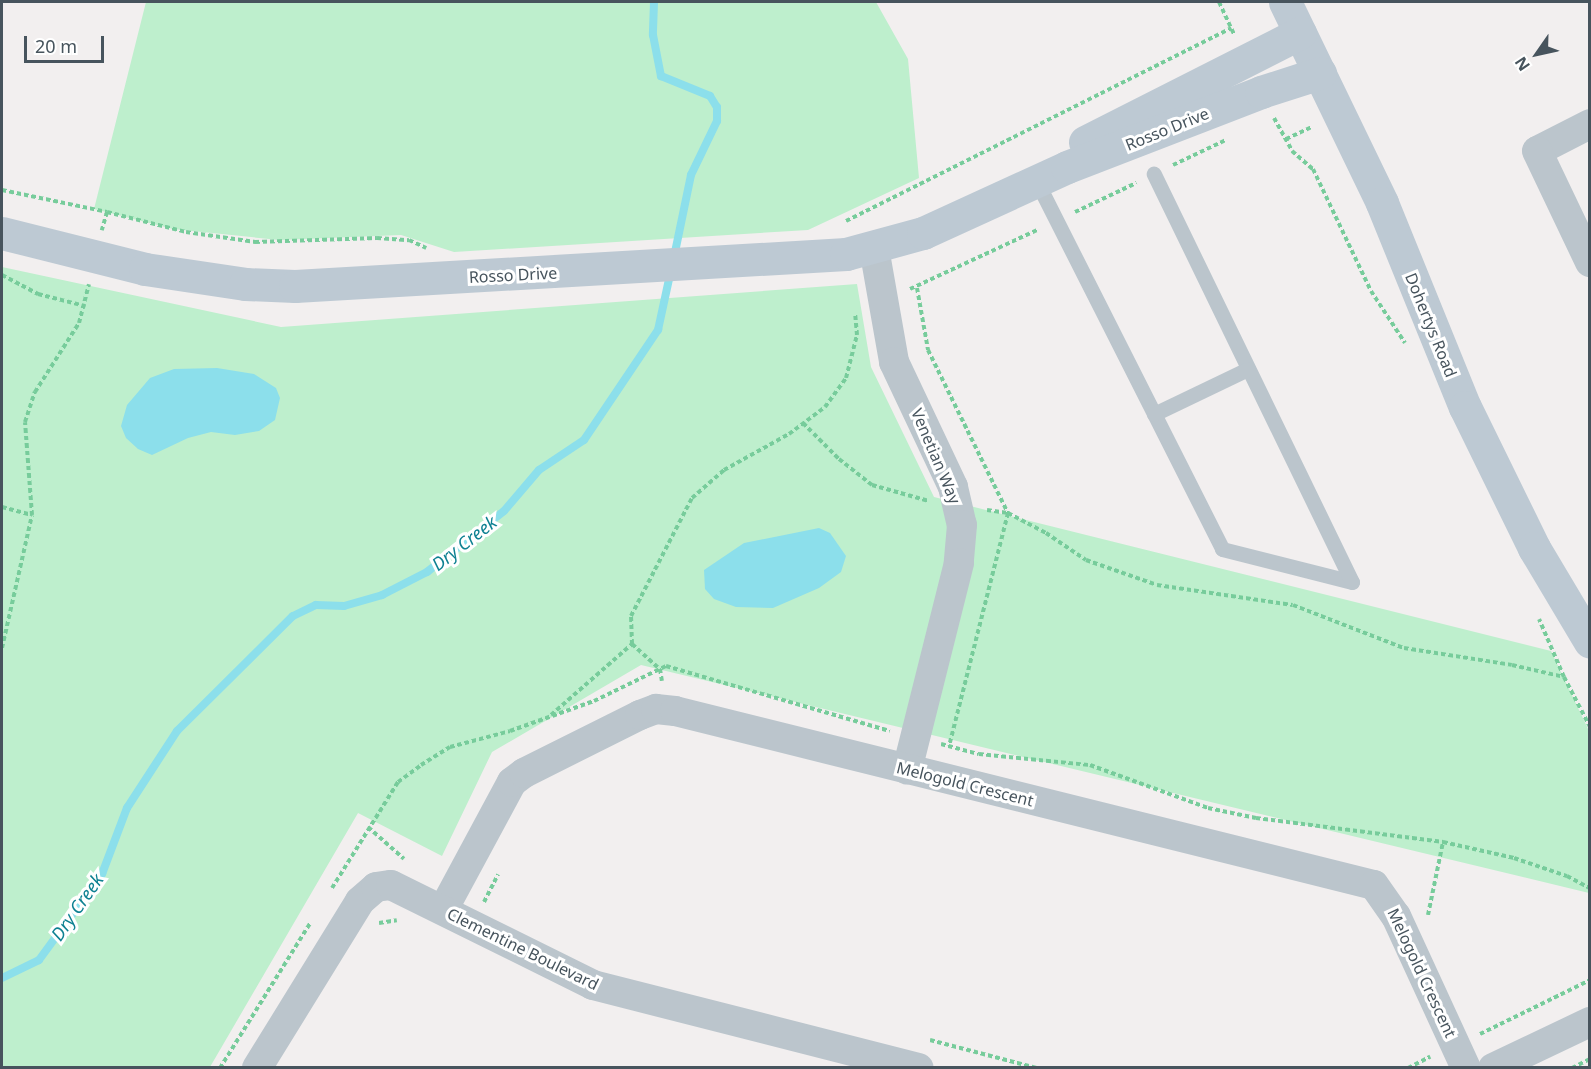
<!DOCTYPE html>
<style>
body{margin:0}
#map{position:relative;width:1591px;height:1069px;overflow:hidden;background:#f2efef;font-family:"Noto Sans",sans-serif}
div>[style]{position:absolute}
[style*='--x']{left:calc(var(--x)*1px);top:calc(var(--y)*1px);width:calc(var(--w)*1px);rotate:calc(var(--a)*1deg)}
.green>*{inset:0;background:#beefcd}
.water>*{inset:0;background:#8cdfeb}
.stream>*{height:8px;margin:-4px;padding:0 4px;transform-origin:4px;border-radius:4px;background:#8cdfeb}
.path>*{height:4px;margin-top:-2px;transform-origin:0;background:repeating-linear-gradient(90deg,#77cc9b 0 4.5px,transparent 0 7.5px)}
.lane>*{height:15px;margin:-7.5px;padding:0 7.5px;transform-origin:7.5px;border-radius:7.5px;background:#bbc5cc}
.street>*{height:30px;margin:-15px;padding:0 15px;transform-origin:15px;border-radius:15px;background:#bbc5cc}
.secondary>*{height:33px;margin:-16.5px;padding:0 16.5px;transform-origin:16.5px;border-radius:16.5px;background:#bdc9d3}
span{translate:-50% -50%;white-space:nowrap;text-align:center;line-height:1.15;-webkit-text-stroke:6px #fff;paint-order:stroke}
.street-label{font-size:16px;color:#47545d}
.water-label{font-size:18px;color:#0e8192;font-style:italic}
.frame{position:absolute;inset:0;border:3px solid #47545d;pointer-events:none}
.north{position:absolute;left:1507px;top:24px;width:60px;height:60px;-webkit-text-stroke:4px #fff;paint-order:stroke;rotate:236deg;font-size:16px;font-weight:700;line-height:24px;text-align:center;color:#47545d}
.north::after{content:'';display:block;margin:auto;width:21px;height:27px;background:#47545d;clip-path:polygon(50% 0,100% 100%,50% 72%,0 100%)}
.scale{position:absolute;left:24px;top:36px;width:80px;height:27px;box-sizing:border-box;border:3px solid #47545d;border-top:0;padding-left:8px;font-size:18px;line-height:21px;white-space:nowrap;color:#47545d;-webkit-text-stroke:4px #fff;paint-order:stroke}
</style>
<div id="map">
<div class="green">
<div style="clip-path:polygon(146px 2px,876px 2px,908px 59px,919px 178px,808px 230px,454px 252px,401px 235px,279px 240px,173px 229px,94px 209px)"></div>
<div style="clip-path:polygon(2px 267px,281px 327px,857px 284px,871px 367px,934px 497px,1551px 651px,1589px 731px,1589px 893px,641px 665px,492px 752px,442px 856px,358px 813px,210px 1067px,2px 1067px)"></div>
</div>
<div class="water">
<div style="clip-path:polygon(217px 368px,254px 374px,276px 388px,280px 398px,275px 420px,259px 431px,235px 435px,211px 432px,188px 438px,152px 455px,138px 449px,126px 438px,121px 426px,127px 405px,150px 378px,174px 369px)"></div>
<div style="clip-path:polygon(819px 528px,830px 533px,846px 556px,841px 572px,819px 588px,773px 608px,736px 607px,714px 599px,705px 589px,704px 570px,744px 543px)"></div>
</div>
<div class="stream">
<div style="--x:654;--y:2;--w:33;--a:92"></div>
<div style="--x:653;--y:35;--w:42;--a:79"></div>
<div style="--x:661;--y:76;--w:53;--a:22.2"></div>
<div style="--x:710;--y:96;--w:13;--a:58"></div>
<div style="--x:717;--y:107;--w:14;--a:90"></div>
<div style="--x:717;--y:121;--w:60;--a:115.7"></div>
<div style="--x:691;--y:175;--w:84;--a:101.7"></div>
<div style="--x:2;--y:978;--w:41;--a:-25.9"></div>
<div style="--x:39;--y:960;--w:107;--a:-53.8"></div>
<div style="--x:102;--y:874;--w:71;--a:-69.3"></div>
<div style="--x:127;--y:808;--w:92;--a:-57"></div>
<div style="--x:177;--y:731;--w:163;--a:-44.8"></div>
<div style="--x:293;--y:616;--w:25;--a:-26"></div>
<div style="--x:316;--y:605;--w:28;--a:2"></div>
<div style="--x:344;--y:606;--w:40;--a:-16"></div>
<div style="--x:382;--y:595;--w:51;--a:-27.1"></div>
<div style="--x:427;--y:572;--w:98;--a:-38.4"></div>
<div style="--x:504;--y:511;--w:54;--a:-49.5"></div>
<div style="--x:539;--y:470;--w:54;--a:-33.7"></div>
<div style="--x:584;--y:440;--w:133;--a:-56.1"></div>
<div style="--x:658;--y:330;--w:61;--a:-77.8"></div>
</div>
<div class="path">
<div style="--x:1219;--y:2;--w:35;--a:65"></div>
<div style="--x:1274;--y:118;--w:38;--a:61"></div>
<div style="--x:1292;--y:151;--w:28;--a:41"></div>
<div style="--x:1313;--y:169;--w:135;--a:64.6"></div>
<div style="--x:1371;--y:291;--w:62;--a:56.8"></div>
<div style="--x:1286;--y:139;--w:29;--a:-25"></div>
<div style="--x:1173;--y:165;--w:59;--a:-25.3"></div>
<div style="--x:2;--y:190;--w:107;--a:11.8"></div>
<div style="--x:107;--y:212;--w:19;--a:106"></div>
<div style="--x:107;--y:212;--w:81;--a:14.2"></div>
<div style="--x:186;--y:232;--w:70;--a:8.2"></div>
<div style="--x:255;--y:242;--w:122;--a:-1.9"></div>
<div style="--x:377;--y:238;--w:32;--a:4"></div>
<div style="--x:409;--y:240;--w:19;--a:25"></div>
<div style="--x:1075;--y:212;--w:68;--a:-25.4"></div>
<div style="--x:846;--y:221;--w:431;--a:-26.6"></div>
<div style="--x:2;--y:275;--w:41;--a:27.8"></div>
<div style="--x:38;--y:294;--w:49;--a:14.3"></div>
<div style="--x:917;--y:288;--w:63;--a:79.9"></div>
<div style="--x:928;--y:350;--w:182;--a:63.9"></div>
<div style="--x:1008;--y:513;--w:240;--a:104.2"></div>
<div style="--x:910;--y:289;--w:142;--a:-24.9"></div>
<div style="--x:803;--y:423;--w:51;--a:45"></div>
<div style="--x:839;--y:459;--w:42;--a:38.2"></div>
<div style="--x:872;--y:485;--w:59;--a:15.7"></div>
<div style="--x:2;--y:507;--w:31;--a:15"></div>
<div style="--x:987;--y:510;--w:21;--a:8"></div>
<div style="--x:1008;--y:513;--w:43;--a:27.8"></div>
<div style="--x:1046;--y:533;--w:48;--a:34"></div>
<div style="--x:1086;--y:560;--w:75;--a:19.4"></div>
<div style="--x:1157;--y:585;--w:137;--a:8.4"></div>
<div style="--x:1293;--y:605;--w:119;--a:21.2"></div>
<div style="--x:1404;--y:648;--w:109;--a:8.9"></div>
<div style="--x:1512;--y:665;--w:53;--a:13"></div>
<div style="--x:1564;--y:677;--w:63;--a:-113.3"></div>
<div style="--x:632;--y:644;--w:28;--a:-92"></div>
<div style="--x:631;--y:616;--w:133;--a:-62.7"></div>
<div style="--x:692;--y:498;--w:43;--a:-41.2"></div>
<div style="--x:724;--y:470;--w:74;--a:-29"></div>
<div style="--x:789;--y:434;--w:45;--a:-36.9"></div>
<div style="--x:825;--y:407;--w:36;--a:-54"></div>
<div style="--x:846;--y:378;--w:44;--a:-75.7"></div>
<div style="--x:857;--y:335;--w:21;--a:-95"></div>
<div style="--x:2;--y:648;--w:136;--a:-77.3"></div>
<div style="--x:32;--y:515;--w:93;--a:-94.3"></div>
<div style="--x:25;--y:422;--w:32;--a:-72"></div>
<div style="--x:35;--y:392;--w:82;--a:-57.5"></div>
<div style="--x:79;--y:323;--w:40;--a:-75.6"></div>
<div style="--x:1564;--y:677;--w:56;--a:62.5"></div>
<div style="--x:551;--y:715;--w:108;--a:-41.2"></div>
<div style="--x:632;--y:644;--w:38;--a:42"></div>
<div style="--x:660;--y:669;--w:12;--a:81"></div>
<div style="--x:941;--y:744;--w:39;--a:15"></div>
<div style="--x:979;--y:754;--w:112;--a:5.7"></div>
<div style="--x:1090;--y:765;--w:126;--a:20"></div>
<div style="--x:1208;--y:808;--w:49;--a:11.8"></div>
<div style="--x:1256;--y:818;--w:189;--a:7.3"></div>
<div style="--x:1443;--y:842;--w:73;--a:12.7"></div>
<div style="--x:1514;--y:858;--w:56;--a:18.8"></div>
<div style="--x:1567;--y:876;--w:26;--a:28"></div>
<div style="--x:368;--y:827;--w:48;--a:41.6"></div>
<div style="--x:332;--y:888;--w:125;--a:-58.1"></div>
<div style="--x:398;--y:782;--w:29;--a:-36"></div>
<div style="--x:421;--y:765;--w:34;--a:-32"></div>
<div style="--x:450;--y:747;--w:62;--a:-14.9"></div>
<div style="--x:510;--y:731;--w:89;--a:-19.7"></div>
<div style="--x:594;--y:701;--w:80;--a:-25.9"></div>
<div style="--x:666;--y:666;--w:233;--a:16.2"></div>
<div style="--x:484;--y:902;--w:31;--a:-63"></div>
<div style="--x:1428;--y:915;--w:75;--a:-78.4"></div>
<div style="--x:379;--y:923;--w:18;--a:-9"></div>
<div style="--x:1480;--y:1034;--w:123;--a:-26.1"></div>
<div style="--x:930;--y:1040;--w:111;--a:14.7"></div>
<div style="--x:220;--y:1068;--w:172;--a:-58.1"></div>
<div style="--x:1408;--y:1068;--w:25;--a:-27"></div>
<div style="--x:1572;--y:1068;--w:20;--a:-27"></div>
</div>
<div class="lane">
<div style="--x:1037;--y:182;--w:411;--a:63.2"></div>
<div style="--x:1222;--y:549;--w:134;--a:14.2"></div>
<div style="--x:1352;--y:582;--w:454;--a:-115.9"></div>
<div style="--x:1154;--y:414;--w:104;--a:-25.6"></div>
</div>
<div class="street">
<div style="--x:1590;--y:124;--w:59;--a:153"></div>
<div style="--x:1537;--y:151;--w:123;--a:64.5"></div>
<div style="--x:874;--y:248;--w:116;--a:80"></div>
<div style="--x:894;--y:362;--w:138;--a:64.7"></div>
<div style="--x:953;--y:487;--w:39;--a:77"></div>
<div style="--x:962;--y:525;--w:38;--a:95"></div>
<div style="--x:959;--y:563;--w:213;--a:104.1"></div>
<div style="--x:443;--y:910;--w:145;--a:-61.7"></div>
<div style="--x:512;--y:782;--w:15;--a:-37"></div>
<div style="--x:524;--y:773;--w:130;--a:-26.6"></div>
<div style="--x:640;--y:715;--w:17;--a:-21"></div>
<div style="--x:656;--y:709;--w:19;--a:6"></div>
<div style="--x:675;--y:711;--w:720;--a:13.98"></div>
<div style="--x:1374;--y:885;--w:38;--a:55"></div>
<div style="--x:1396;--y:916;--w:167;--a:65.3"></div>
<div style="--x:257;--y:1068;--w:196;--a:-58.3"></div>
<div style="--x:360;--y:901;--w:21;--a:-41"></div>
<div style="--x:376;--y:887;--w:15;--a:-8"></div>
<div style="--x:391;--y:885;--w:225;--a:26.3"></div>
<div style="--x:593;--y:985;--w:336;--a:14.3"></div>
<div style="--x:1493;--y:1068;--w:107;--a:-25.4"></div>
</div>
<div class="secondary">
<div style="--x:1285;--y:2;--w:223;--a:64.2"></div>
<div style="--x:1382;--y:203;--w:220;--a:67.9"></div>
<div style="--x:1465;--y:407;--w:157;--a:63.9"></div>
<div style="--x:1534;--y:548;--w:109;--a:59.2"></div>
<div style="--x:1085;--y:142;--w:241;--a:-26.9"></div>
<div style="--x:2;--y:233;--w:147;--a:14.1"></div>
<div style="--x:145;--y:269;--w:101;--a:8.5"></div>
<div style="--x:245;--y:284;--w:50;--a:2.3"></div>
<div style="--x:295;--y:286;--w:552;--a:-3.32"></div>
<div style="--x:846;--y:254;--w:80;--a:-15.3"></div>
<div style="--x:923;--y:233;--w:158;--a:-24.6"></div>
<div style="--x:1067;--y:167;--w:208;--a:-21.1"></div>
<div style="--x:1261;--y:92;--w:62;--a:-17.9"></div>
</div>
<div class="street-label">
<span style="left:1167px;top:129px;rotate:-22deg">Rosso Drive</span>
<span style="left:513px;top:275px;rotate:-3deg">Rosso Drive</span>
<span style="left:1431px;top:325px;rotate:68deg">Dohertys Road</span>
<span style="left:936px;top:456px;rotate:67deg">Venetian Way</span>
<span style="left:965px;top:784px;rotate:14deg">Melogold Crescent</span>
<span style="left:523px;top:949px;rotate:26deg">Clementine Boulevard</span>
<span style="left:1422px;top:973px;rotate:65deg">Melogold Crescent</span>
</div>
<div class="water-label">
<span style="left:464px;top:543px;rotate:-38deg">Dry Creek</span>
<span style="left:77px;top:907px;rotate:-55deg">Dry Creek</span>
</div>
<div class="frame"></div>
<div class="north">N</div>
<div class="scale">20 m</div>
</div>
